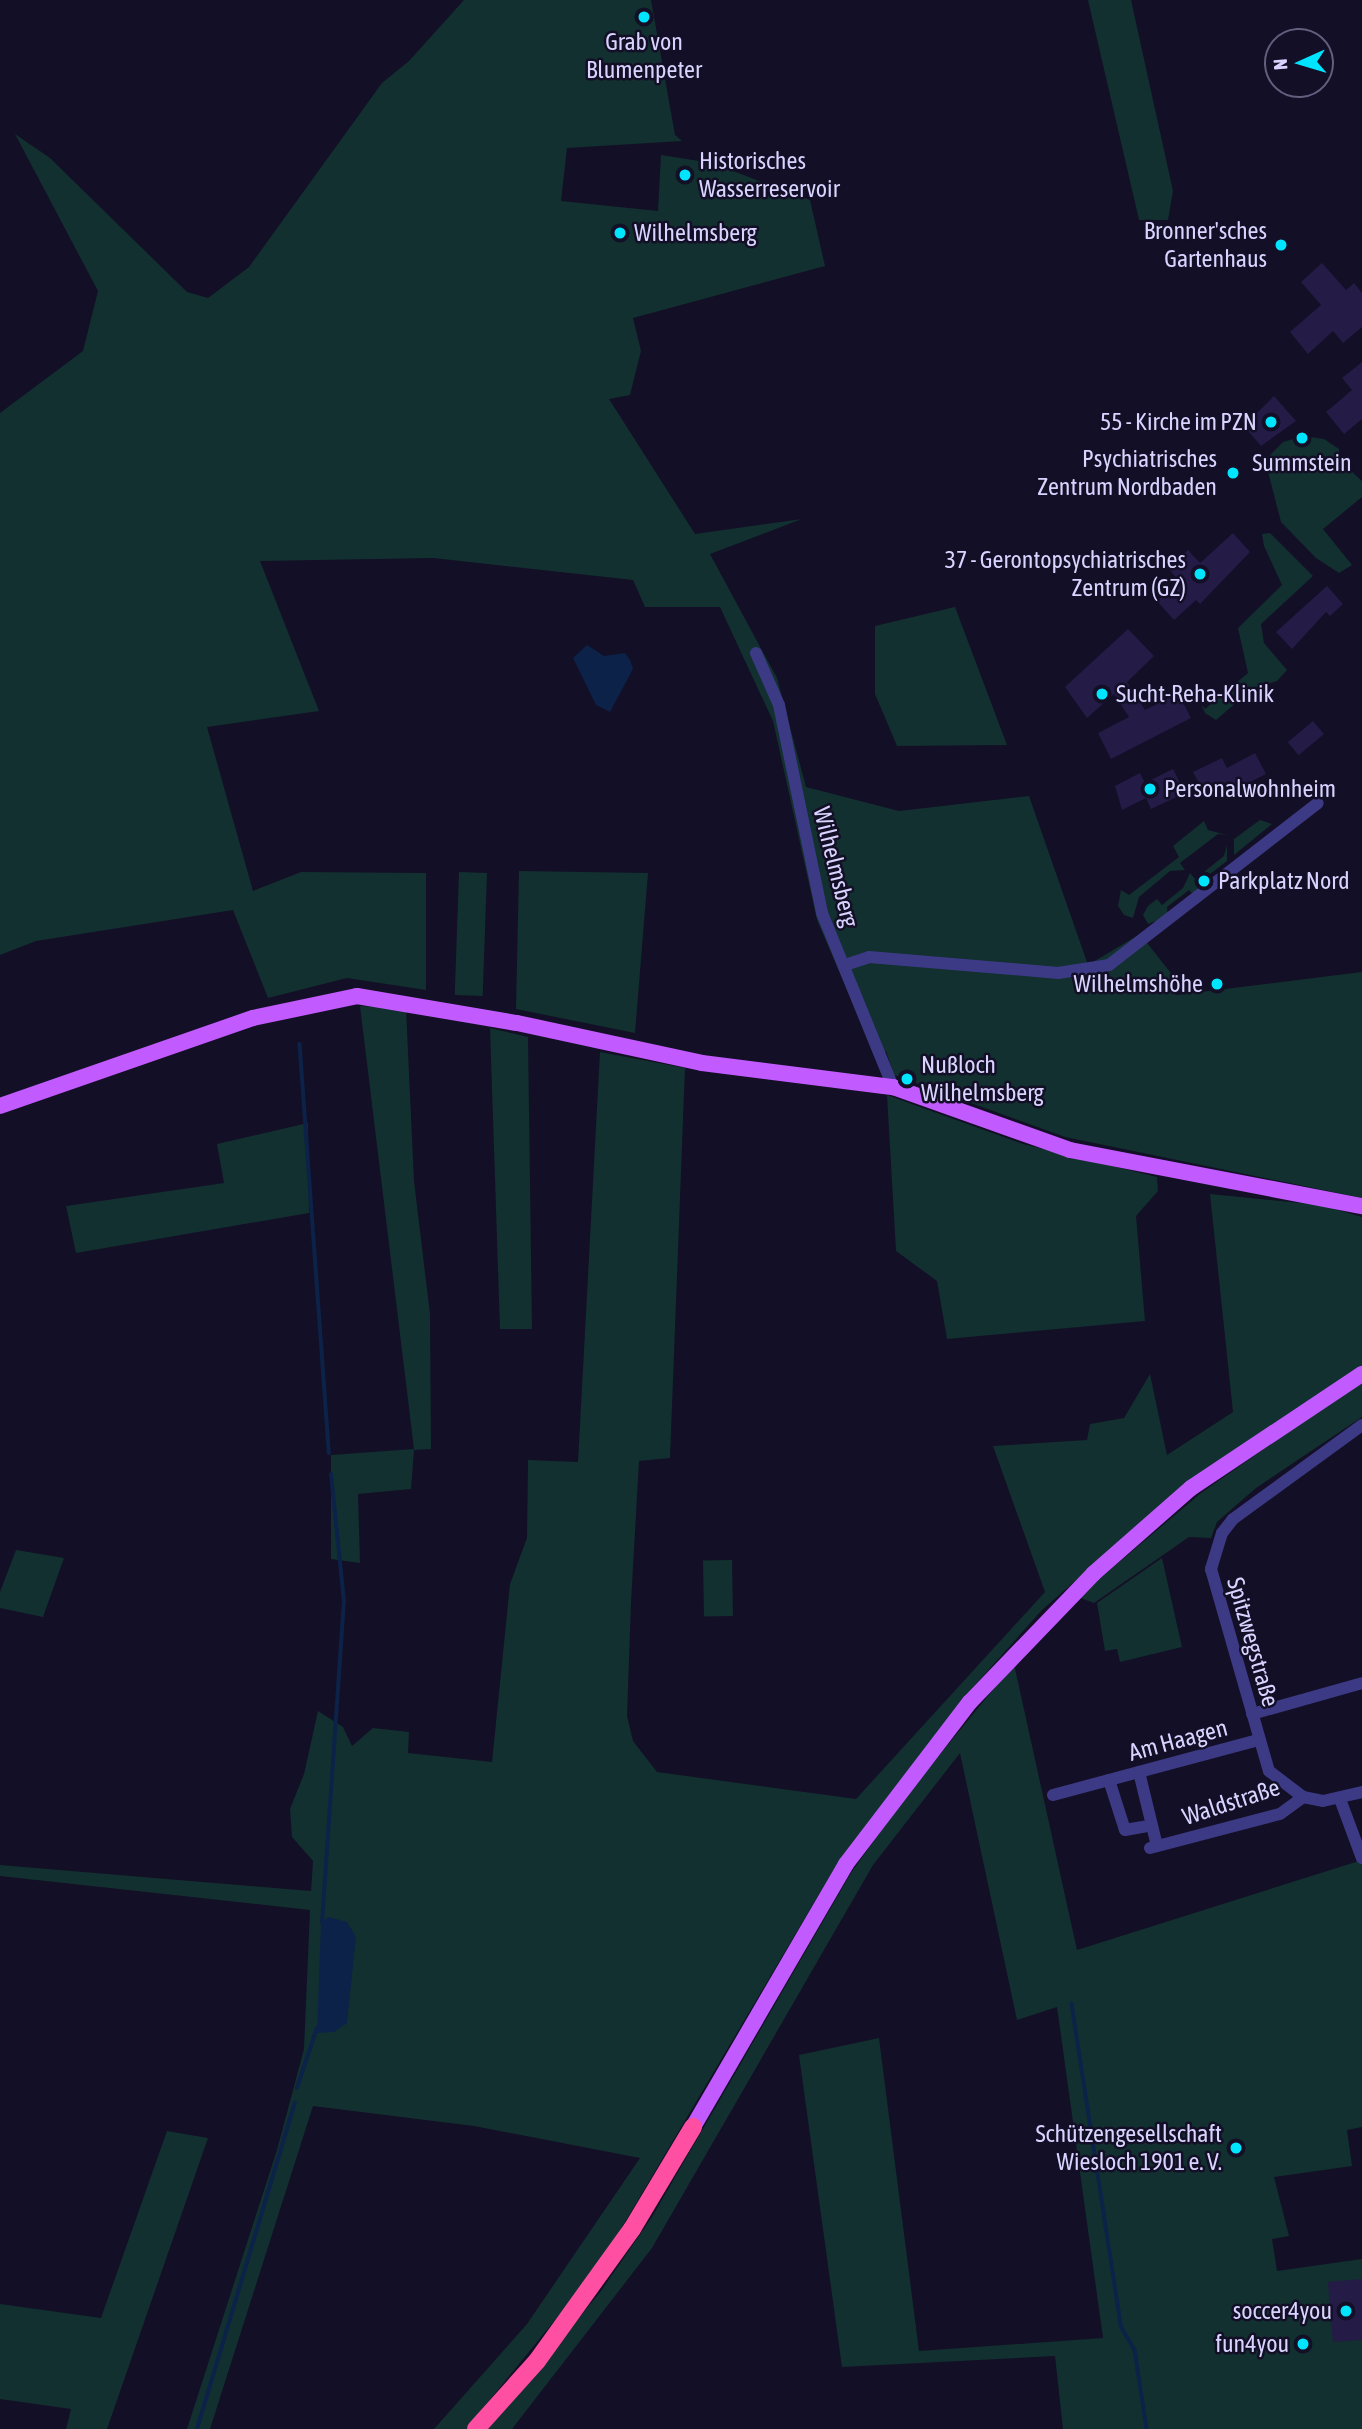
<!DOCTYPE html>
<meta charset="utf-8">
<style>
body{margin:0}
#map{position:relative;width:1362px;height:2429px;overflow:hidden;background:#130f26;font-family:"Asap Condensed",sans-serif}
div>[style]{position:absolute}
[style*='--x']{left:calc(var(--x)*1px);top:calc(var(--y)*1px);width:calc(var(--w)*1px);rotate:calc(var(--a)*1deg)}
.green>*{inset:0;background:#12302f;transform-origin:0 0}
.water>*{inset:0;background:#0c2248}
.stream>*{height:3.5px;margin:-1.75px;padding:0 1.75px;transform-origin:1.75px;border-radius:1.75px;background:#0c2248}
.building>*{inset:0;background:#241b47;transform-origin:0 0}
.minor>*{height:12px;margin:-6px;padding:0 6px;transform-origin:6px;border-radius:6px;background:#3d3a85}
.major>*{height:16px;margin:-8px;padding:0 8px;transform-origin:8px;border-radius:8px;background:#c25bff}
.highway>*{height:18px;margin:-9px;padding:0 9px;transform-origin:9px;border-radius:9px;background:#ff4fa3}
.dots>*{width:19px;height:19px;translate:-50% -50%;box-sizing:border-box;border:4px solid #130f26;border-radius:50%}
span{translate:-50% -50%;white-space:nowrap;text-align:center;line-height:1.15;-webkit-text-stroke:5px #130f26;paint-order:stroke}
.poi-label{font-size:24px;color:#d9d4ff}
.left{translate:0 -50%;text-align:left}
.right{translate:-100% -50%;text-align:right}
.street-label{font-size:24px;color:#d9d4ff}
.north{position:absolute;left:1264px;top:28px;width:70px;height:70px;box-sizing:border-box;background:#130f26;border:2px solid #625e7d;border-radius:50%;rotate:266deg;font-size:19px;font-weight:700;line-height:28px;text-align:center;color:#d9d4ff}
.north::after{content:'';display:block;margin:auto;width:24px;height:32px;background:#00e5ff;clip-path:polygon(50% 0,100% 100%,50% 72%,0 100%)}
</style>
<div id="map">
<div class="green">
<div style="clip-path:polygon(464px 0,651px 0,675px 135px,682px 141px,567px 148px,561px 201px,658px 211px,661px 155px,712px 163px,810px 200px,825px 266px,633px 318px,641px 351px,630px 395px,609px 399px,695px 534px,802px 519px,710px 554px,777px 678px,806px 787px,899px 811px,1029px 796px,1088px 965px,1140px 934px,1174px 977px,1176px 995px,1362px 972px,1362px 1198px,1065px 1137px,894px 1075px,886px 1051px,877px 1059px,817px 920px,773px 721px,720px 607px,645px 607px,633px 580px,433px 558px,260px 561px,319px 711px,207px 727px,253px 891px,301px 872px,426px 873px,426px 990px,347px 978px,268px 998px,233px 910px,36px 941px,0 955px,0 413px,83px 351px,98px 291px,15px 134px,50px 158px,187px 292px,208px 298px,249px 267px,382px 83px,409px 61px)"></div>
<div style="clip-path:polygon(1088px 0,1131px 0,1173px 191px,1168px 220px,1139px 220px)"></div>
<div style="clip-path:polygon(1304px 436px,1324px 439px,1339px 449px,1339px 460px,1362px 481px,1362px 497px,1323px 529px,1352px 565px,1339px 573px,1316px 558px,1281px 522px,1265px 460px,1283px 442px)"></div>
<div style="clip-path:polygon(1270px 533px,1313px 576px,1261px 624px,1264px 643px,1287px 670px,1277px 681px,1252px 689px,1216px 720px,1205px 713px,1201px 704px,1205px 709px,1248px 673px,1238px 628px,1282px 585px,1264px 546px,1262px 534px)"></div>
<div style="clip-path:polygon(955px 607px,1007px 745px,897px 746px,875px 694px,875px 626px)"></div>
<div style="clip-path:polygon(1260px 820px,1272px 824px,1234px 855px,1234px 839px)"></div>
<div style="clip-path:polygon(1204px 821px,1208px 830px,1227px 835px,1218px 834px,1180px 863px,1185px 870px,1170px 871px,1139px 897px,1133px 918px,1124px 915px,1118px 906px,1121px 890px,1129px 895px,1179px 857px,1173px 846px)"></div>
<div style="clip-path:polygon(1227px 845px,1227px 861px,1201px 881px,1201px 891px,1194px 896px,1189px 890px,1167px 907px,1168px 917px,1148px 924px,1143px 915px,1148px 906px,1157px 899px,1162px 905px,1183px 888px,1190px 873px,1195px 879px,1224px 856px)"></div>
<div style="clip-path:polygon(519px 871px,648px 873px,635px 1033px,516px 1009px)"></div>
<div style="left:459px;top:872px;width:28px;height:123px;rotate:2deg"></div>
<div style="clip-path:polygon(360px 1006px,406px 1008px,414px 1181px,430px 1314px,431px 1449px,414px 1450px,411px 1489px,358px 1494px,360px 1563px,331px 1559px,331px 1455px,414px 1449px)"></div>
<div style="clip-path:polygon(490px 1028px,528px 1037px,532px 1329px,500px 1329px)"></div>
<div style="clip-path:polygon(600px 1052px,685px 1068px,670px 1458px,639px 1461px,631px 1603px,627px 1716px,633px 1741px,657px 1772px,856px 1799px,1045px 1592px,993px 1446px,1087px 1440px,1090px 1424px,1124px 1418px,1150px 1374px,1167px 1455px,1233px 1412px,1210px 1194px,1321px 1205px,1362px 1217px,1362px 1366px,1170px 1498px,1042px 1610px,967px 1694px,835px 1867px,599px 2266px,466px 2429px,434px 2429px,527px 2324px,640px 2158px,474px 2126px,313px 2106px,210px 2429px,187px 2429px,277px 2150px,304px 2049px,310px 1910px,0 1876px,0 1865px,311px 1891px,313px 1861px,292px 1837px,290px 1809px,304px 1774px,318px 1711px,343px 1727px,352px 1746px,373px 1728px,409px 1732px,408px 1753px,492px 1762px,510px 1584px,527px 1538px,528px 1460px,578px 1462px)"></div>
<div style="clip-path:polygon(887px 1095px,1023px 1144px,1157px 1177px,1158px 1191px,1136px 1216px,1145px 1321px,947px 1339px,937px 1281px,896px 1251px)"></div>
<div style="clip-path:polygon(308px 1123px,309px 1213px,76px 1253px,66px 1206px,224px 1183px,217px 1144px)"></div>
<div style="clip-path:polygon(1362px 1381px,1362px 1417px,1256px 1488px,1217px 1522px,1211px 1538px,1189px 1537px,1094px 1603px,1078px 1597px,1201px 1493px)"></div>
<div style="clip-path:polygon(16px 1550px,64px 1558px,43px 1617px,0 1608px,0 1592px)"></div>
<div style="clip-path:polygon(1162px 1558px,1182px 1647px,1120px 1662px,1117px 1649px,1105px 1651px,1097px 1603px)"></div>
<div style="left:732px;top:1560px;width:56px;height:29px;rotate:89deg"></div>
<div style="clip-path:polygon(1014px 1664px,1077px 1950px,1362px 1860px,1362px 2127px,1347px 2130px,1352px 2166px,1274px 2177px,1289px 2236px,1272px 2239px,1277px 2271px,1362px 2259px,1362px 2429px,1063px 2429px,1055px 2356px,842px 2367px,799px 2055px,879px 2038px,919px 2351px,1103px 2338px,1057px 2007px,1017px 2020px,960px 1753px,873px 1865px,652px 2248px,512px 2429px,488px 2429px,601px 2291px,652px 2217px,851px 1873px,902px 1801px)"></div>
<div style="clip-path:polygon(167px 2131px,208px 2138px,107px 2429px,66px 2429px,71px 2409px,0 2399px,0 2304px,101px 2318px)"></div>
</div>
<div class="water">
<div style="clip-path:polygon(587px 645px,604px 656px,625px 653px,630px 660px,633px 669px,610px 712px,596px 705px,573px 658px)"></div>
<div style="clip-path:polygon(328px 1917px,347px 1922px,356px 1937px,347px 2023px,334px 2032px,317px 2033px,321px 1923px)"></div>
</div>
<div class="stream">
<div style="--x:300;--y:1044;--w:410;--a:85.9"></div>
<div style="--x:322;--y:1923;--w:322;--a:-86.1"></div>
<div style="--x:344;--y:1602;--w:128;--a:-95.8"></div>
<div style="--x:1072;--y:2004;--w:326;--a:81.3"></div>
<div style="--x:1121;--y:2326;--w:28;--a:60"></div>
<div style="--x:1135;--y:2350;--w:80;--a:81.4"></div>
<div style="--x:297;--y:2088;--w:63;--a:-71.6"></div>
<div style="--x:197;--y:2429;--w:340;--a:-73.3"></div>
</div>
<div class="building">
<div style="clip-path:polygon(1322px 263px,1346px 290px,1354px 283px,1362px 293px,1362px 327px,1343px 343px,1333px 331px,1308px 354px,1290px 332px,1321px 305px,1301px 282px)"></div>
<div style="clip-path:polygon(1362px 362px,1362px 419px,1344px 434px,1326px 412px,1352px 390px,1342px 378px)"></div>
<div style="clip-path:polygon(1274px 396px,1296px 421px,1261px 446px,1244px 426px)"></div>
<div style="clip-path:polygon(1233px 533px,1250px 552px,1200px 604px,1196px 600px,1174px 620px,1157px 601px,1179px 581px,1168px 568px,1188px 550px,1200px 563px)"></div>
<div style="clip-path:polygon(1327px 586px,1343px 604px,1330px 616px,1326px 612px,1292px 649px,1276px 632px)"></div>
<div style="clip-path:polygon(1128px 629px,1154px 656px,1127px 682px,1145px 710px,1178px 693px,1191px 718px,1111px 759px,1098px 733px,1129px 717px,1114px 694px,1087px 718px,1065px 687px)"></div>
<div style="left:1313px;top:721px;width:17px;height:33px;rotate:50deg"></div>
<div style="clip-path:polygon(1255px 753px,1266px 774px,1234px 790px,1229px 781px,1204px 793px,1193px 772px,1222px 758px,1227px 768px)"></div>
<div style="clip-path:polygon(1173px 769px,1185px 793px,1151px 809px,1146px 798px,1122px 810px,1115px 786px,1140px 773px,1145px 783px)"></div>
<div style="clip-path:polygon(1362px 2279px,1362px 2340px,1333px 2342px,1328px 2282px)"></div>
</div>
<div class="minor">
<div style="--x:756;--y:653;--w:57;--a:66.1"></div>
<div style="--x:779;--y:705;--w:212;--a:78.3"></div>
<div style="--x:822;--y:913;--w:188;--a:67.8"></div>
<div style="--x:845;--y:965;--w:25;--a:-18"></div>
<div style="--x:869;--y:957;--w:190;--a:4.8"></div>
<div style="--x:1058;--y:973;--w:52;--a:-8.9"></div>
<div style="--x:1109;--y:965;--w:264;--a:-37.8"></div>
<div style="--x:1362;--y:1425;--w:160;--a:143.9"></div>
<div style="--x:1233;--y:1519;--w:18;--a:128"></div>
<div style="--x:1222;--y:1533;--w:38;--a:107"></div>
<div style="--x:1211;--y:1569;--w:210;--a:74"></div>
<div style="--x:1269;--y:1771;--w:43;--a:37.4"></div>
<div style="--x:1303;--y:1797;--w:20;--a:11"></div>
<div style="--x:1323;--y:1801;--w:40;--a:-13"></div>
<div style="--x:1252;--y:1714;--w:114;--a:-15.7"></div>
<div style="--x:1139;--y:1772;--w:76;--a:76.3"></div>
<div style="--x:1109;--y:1780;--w:52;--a:72.3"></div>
<div style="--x:1125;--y:1830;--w:27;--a:-10"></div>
<div style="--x:1053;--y:1795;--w:212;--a:-15"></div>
<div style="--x:1340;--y:1799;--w:63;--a:69.6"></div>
<div style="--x:1150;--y:1848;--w:134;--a:-14.7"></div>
<div style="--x:1280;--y:1814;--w:29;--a:-36"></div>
</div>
<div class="major">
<div style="--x:0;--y:1106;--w:268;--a:-19.2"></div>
<div style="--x:253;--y:1018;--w:106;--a:-11.9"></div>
<div style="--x:357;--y:996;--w:162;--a:9.6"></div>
<div style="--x:517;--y:1023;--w:189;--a:12.2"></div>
<div style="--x:702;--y:1063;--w:193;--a:7.2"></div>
<div style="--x:893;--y:1087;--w:188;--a:19.6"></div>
<div style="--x:1070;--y:1150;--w:297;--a:10.9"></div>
<div style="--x:693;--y:2127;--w:304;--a:-59.8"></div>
<div style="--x:846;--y:1864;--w:204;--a:-52.6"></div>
<div style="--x:970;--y:1702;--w:178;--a:-46.1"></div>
<div style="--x:1093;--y:1574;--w:130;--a:-41.3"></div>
<div style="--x:1191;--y:1488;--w:206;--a:-33.7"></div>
</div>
<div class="highway">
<div style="--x:476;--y:2429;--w:91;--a:-48.1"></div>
<div style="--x:537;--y:2361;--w:163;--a:-54.3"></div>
<div style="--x:632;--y:2229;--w:119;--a:-59.1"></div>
</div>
<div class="dots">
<div style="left:644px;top:17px;background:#00e5ff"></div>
<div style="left:685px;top:175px;background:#00e5ff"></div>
<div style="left:620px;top:233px;background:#00e5ff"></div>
<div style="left:1281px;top:245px;background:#00e5ff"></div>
<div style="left:1271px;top:422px;background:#00e5ff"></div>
<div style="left:1302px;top:438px;background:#00e5ff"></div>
<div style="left:1233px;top:473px;background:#00e5ff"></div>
<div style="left:1200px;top:574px;background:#00e5ff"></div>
<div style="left:1102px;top:694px;background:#00e5ff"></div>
<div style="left:1150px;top:789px;background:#00e5ff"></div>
<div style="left:1204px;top:881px;background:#00e5ff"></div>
<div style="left:1217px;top:984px;background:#00e5ff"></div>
<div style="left:907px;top:1079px;background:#00e5ff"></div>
<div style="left:1236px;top:2148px;background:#00e5ff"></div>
<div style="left:1346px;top:2311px;background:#00e5ff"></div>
<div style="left:1303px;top:2344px;background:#00e5ff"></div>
</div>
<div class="poi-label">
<span style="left:644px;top:56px">Grab von<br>Blumenpeter</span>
<span class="left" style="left:699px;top:175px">Historisches<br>Wasserreservoir</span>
<span class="right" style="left:1267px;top:245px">Bronner'sches<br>Gartenhaus</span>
<span class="left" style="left:634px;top:233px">Wilhelmsberg</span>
<span class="right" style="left:1257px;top:422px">55 - Kirche im PZN</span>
<span class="right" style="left:1217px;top:473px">Psychiatrisches<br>Zentrum Nordbaden</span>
<span style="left:1302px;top:463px">Summstein</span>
<span class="right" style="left:1186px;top:574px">37 - Gerontopsychiatrisches<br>Zentrum (GZ)</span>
<span class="left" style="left:1116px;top:694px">Sucht-Reha-Klinik</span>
<span class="left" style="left:1164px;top:789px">Personalwohnheim</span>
<span class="left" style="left:1218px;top:881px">Parkplatz Nord</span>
<span class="right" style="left:1203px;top:984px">Wilhelmshöhe</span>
<span class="left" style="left:921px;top:1079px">Nußloch<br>Wilhelmsberg</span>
<span class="right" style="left:1222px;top:2148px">Schützengesellschaft<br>Wiesloch 1901 e. V.</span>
<span class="right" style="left:1332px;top:2311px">soccer4you</span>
<span class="right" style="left:1289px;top:2344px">fun4you</span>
</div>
<div class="street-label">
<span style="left:836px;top:867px;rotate:76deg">Wilhelmsberg</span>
<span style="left:1253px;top:1642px;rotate:74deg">Spitzwegstraße</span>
<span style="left:1178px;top:1740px;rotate:-15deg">Am Haagen</span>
<span style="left:1231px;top:1802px;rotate:-18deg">Waldstraße</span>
</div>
<div class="north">N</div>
</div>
